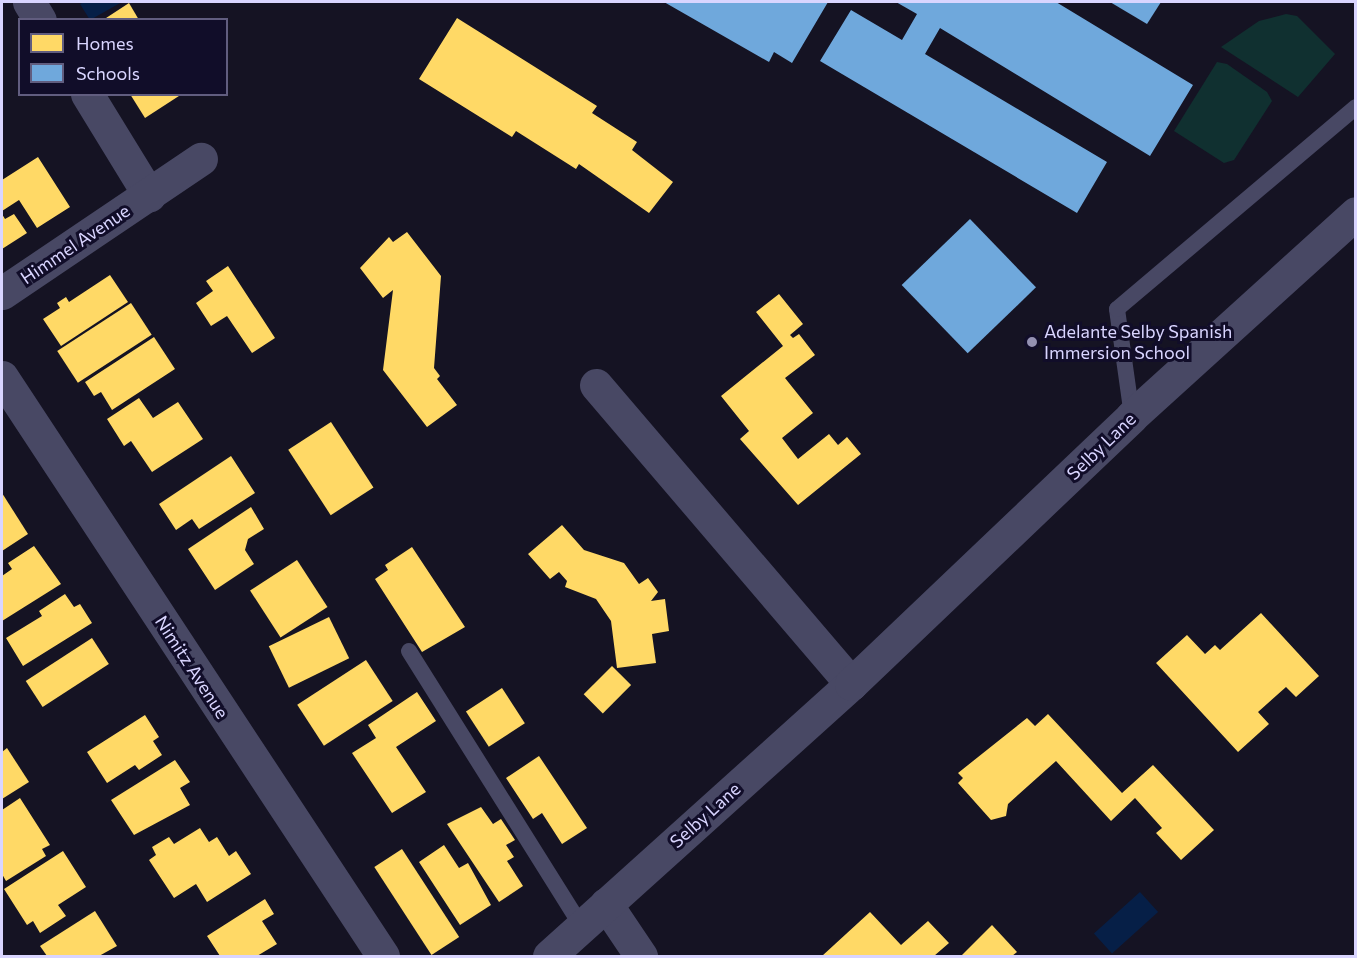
<!DOCTYPE html>
<style>
body{margin:0}
#map{position:relative;width:1357px;height:958px;overflow:hidden;background:#151323;font-family:Commissioner,sans-serif}
div>[style]{position:absolute}
[style*='--x']{left:calc(var(--x)*1px);top:calc(var(--y)*1px);width:calc(var(--w)*1px);rotate:calc(var(--a)*1deg)}
.green>*{inset:0;background:#103030}
.water>*{inset:0;background:#061f47;transform-origin:0 0}
.homes>*{inset:0;background:#ffd966;transform-origin:0 0}
.schools>*{inset:0;background:#6fa8dc;transform-origin:0 0}
.service>*{height:16px;margin:-8px;padding:0 8px;transform-origin:8px;border-radius:8px;background:#484864}
.minor>*{height:33px;margin:-16.5px;padding:0 16.5px;transform-origin:16.5px;border-radius:16.5px;background:#484864}
.dots>*{width:16px;height:16px;translate:-50% -50%;box-sizing:border-box;border:3px solid #110d29;border-radius:50%}
span{translate:-50% -50%;white-space:nowrap;text-align:center;line-height:1.15;-webkit-text-stroke:6px #110d29;paint-order:stroke}
.street-label{font-size:18px;color:#d9d5ff}
.poi-label{font-size:18px;color:#d9d5ff}
.left{translate:0 -50%;text-align:left}
.frame{position:absolute;inset:0;border:3px solid #d9d5ff;pointer-events:none}
.legend{position:absolute;left:18px;top:18px;width:210px;height:78px;box-sizing:border-box;background:#110d29;border:2px solid #615d7f;margin:0;padding:8px 10px;list-style:none;font-size:18px;color:#d9d5ff}
.legend li{display:flex;align-items:center;gap:12px;height:30px}
.legend b{width:30px;border:2px solid #615d7f}
</style>
<div id="map">
<div class="green">
<div style="clip-path:polygon(1286px 14px,1297px 16px,1335px 54px,1298px 97px,1221px 47px,1259px 21px)"></div>
<div style="clip-path:polygon(1217px 62px,1227px 64px,1267px 92px,1272px 101px,1234px 160px,1224px 163px,1174px 131px)"></div>
</div>
<div class="water">
<div style="clip-path:polygon(84px 2px,122px 2px,90px 20px,80px 4px)"></div>
<div style="left:1140px;top:892px;width:27px;height:62px;rotate:48deg"></div>
</div>
<div class="homes">
<div style="clip-path:polygon(129px 3px,139px 20px,103px 20px)"></div>
<div style="clip-path:polygon(457px 18px,597px 106px,592px 113px,637px 142px,632px 150px,673px 182px,649px 213px,579px 164px,576px 169px,516px 131px,512px 137px,419px 79px)"></div>
<div style="clip-path:polygon(130px 94px,182px 94px,145px 118px)"></div>
<div style="clip-path:polygon(38px 157px,70px 207px,37px 228px,19px 200px,2px 211px,2px 180px)"></div>
<div style="clip-path:polygon(2px 214px,5px 219px,14px 214px,27px 233px,2px 249px)"></div>
<div style="clip-path:polygon(407px 232px,441px 276px,434px 368px,440px 376px,437px 379px,457px 405px,427px 427px,383px 370px,393px 290px,383px 298px,360px 268px,389px 237px,393px 242px)"></div>
<div style="clip-path:polygon(228px 266px,275px 338px,252px 353px,227px 316px,211px 326px,196px 303px,213px 291px,206px 281px)"></div>
<div style="clip-path:polygon(110px 275px,128px 302px,61px 346px,43px 319px,60px 308px,57px 303px,66px 297px,69px 302px)"></div>
<div style="clip-path:polygon(779px 294px,803px 324px,790px 335px,793px 338px,799px 334px,815px 355px,785px 378px,813px 413px,782px 438px,798px 459px,829px 434px,838px 445px,847px 437px,861px 454px,798px 505px,740px 439px,749px 431px,721px 396px,783px 346px,756px 312px)"></div>
<div style="left:131px;top:303px;width:38px;height:88px;rotate:57deg"></div>
<div style="clip-path:polygon(154px 337px,175px 369px,112px 410px,101px 392px,94px 396px,85px 382px)"></div>
<div style="clip-path:polygon(139px 398px,153px 418px,178px 402px,203px 439px,152px 472px,131px 441px,124px 446px,107px 419px)"></div>
<div style="left:331px;top:422px;width:78px;height:51px;rotate:57deg"></div>
<div style="clip-path:polygon(231px 456px,255px 493px,199px 529px,192px 519px,176px 530px,159px 504px)"></div>
<div style="clip-path:polygon(2px 493px,28px 534px,2px 551px)"></div>
<div style="clip-path:polygon(251px 507px,264px 529px,248px 539px,245px 550px,254px 564px,215px 590px,188px 549px)"></div>
<div style="clip-path:polygon(562px 525px,584px 550px,624px 563px,639px 584px,648px 578px,658px 592px,651px 601px,665px 599px,669px 631px,652px 634px,656px 663px,617px 668px,611px 621px,596px 599px,565px 587px,567px 581px,559px 572px,550px 579px,528px 554px)"></div>
<div style="clip-path:polygon(34px 546px,61px 584px,2px 621px,2px 576px,12px 569px,8px 563px)"></div>
<div style="clip-path:polygon(412px 547px,465px 627px,422px 652px,375px 579px,388px 570px,385px 565px)"></div>
<div style="left:297px;top:560px;width:56px;height:56px;rotate:57deg"></div>
<div style="clip-path:polygon(65px 594px,74px 607px,80px 604px,92px 623px,23px 666px,6px 638px,42px 616px,39px 611px)"></div>
<div style="clip-path:polygon(1261px 613px,1319px 676px,1296px 697px,1286px 687px,1258px 712px,1269px 724px,1238px 752px,1156px 663px,1187px 635px,1205px 654px,1215px 645px,1220px 650px)"></div>
<div style="left:329px;top:617px;width:46px;height:67px;rotate:64deg"></div>
<div style="left:92px;top:638px;width:31px;height:79px;rotate:57deg"></div>
<div style="left:366px;top:660px;width:49px;height:82px;rotate:57deg"></div>
<div style="left:612px;top:666px;width:27px;height:40px;rotate:45deg"></div>
<div style="left:502px;top:688px;width:42px;height:43px;rotate:57deg"></div>
<div style="clip-path:polygon(417px 692px,436px 721px,396px 747px,426px 792px,392px 813px,352px 753px,376px 738px,368px 725px)"></div>
<div style="clip-path:polygon(1048px 714px,1122px 793px,1153px 765px,1214px 830px,1181px 860px,1156px 833px,1162px 828px,1135px 798px,1111px 821px,1056px 761px,1008px 804px,1006px 816px,991px 820px,958px 783px,963px 778px,958px 773px,1027px 718px,1035px 726px)"></div>
<div style="clip-path:polygon(145px 715px,159px 737px,153px 741px,162px 755px,139px 770px,135px 765px,107px 783px,87px 752px)"></div>
<div style="clip-path:polygon(7px 748px,29px 782px,2px 799px,2px 752px)"></div>
<div style="clip-path:polygon(539px 756px,587px 828px,562px 844px,542px 813px,533px 819px,506px 778px)"></div>
<div style="clip-path:polygon(175px 760px,190px 782px,180px 788px,190px 805px,134px 835px,111px 800px)"></div>
<div style="clip-path:polygon(20px 798px,50px 845px,42px 849px,46px 856px,6px 881px,2px 874px,2px 810px)"></div>
<div style="clip-path:polygon(481px 807px,493px 824px,501px 819px,515px 840px,506px 845px,514px 857px,507px 861px,523px 886px,499px 902px,447px 824px)"></div>
<div style="clip-path:polygon(200px 828px,209px 842px,217px 837px,229px 856px,236px 851px,251px 874px,207px 902px,196px 884px,174px 898px,149px 860px,156px 855px,152px 847px,169px 837px,174px 844px)"></div>
<div style="clip-path:polygon(444px 845px,459px 868px,468px 863px,491px 905px,460px 925px,419px 862px)"></div>
<div style="left:402px;top:849px;width:105px;height:33px;rotate:57deg"></div>
<div style="clip-path:polygon(63px 851px,86px 887px,58px 905px,66px 916px,40px 933px,33px 921px,27px 925px,4px 889px)"></div>
<div style="clip-path:polygon(265px 899px,274px 914px,262px 921px,277px 944px,257px 956px,220px 956px,207px 936px)"></div>
<div style="clip-path:polygon(95px 911px,117px 946px,99px 956px,47px 956px,40px 946px)"></div>
<div style="clip-path:polygon(870px 912px,901px 945px,928px 921px,949px 943px,934px 956px,822px 956px)"></div>
<div style="clip-path:polygon(992px 925px,1017px 952px,1012px 956px,961px 956px)"></div>
</div>
<div class="schools">
<div style="clip-path:polygon(664px 2px,828px 2px,792px 63px,774px 52px,769px 62px)"></div>
<div style="clip-path:polygon(896px 2px,1056px 2px,1193px 85px,1150px 156px,940px 28px,925px 54px,1107px 162px,1077px 213px,820px 61px,851px 10px,902px 40px,917px 14px)"></div>
<div style="clip-path:polygon(1110px 2px,1161px 2px,1147px 24px)"></div>
<div style="left:970px;top:219px;width:95px;height:95px;rotate:46deg"></div>
</div>
<div class="service">
<div style="--x:1132;--y:416;--w:108;--a:-98"></div>
<div style="--x:1117;--y:309;--w:313;--a:-40.2"></div>
<div style="--x:409;--y:651;--w:326;--a:57.9"></div>
</div>
<div class="minor">
<div style="--x:29;--y:2;--w:21;--a:59"></div>
<div style="--x:87;--y:94;--w:119;--a:58.5"></div>
<div style="--x:2;--y:293;--w:240;--a:-34"></div>
<div style="--x:2;--y:377;--w:693;--a:56.65"></div>
<div style="--x:596;--y:385;--w:393;--a:49.5"></div>
<div style="--x:606;--y:904;--w:63;--a:56.1"></div>
<div style="--x:549;--y:956;--w:406;--a:-42"></div>
<div style="--x:851;--y:684;--w:388;--a:-43.6"></div>
<div style="--x:1132;--y:416;--w:302;--a:-42.2"></div>
</div>
<div class="dots">
<div style="left:1032px;top:342px;background:#9491b2"></div>
</div>
<div class="street-label">
<span style="left:75px;top:244px;rotate:-34deg">Himmel Avenue</span>
<span style="left:1101px;top:446px;rotate:-44deg">Selby Lane</span>
<span style="left:192px;top:667px;rotate:57deg">Nimitz Avenue</span>
<span style="left:705px;top:815px;rotate:-42deg">Selby Lane</span>
</div>
<div class="poi-label">
<span class="left" style="left:1044px;top:342px">Adelante Selby Spanish<br>Immersion School</span>
</div>
<div class="frame"></div>
<ul class="legend">
<li><b style="height:16px;background:#ffd966"></b>Homes</li>
<li><b style="height:16px;background:#6fa8dc"></b>Schools</li>
</ul>
</div>
